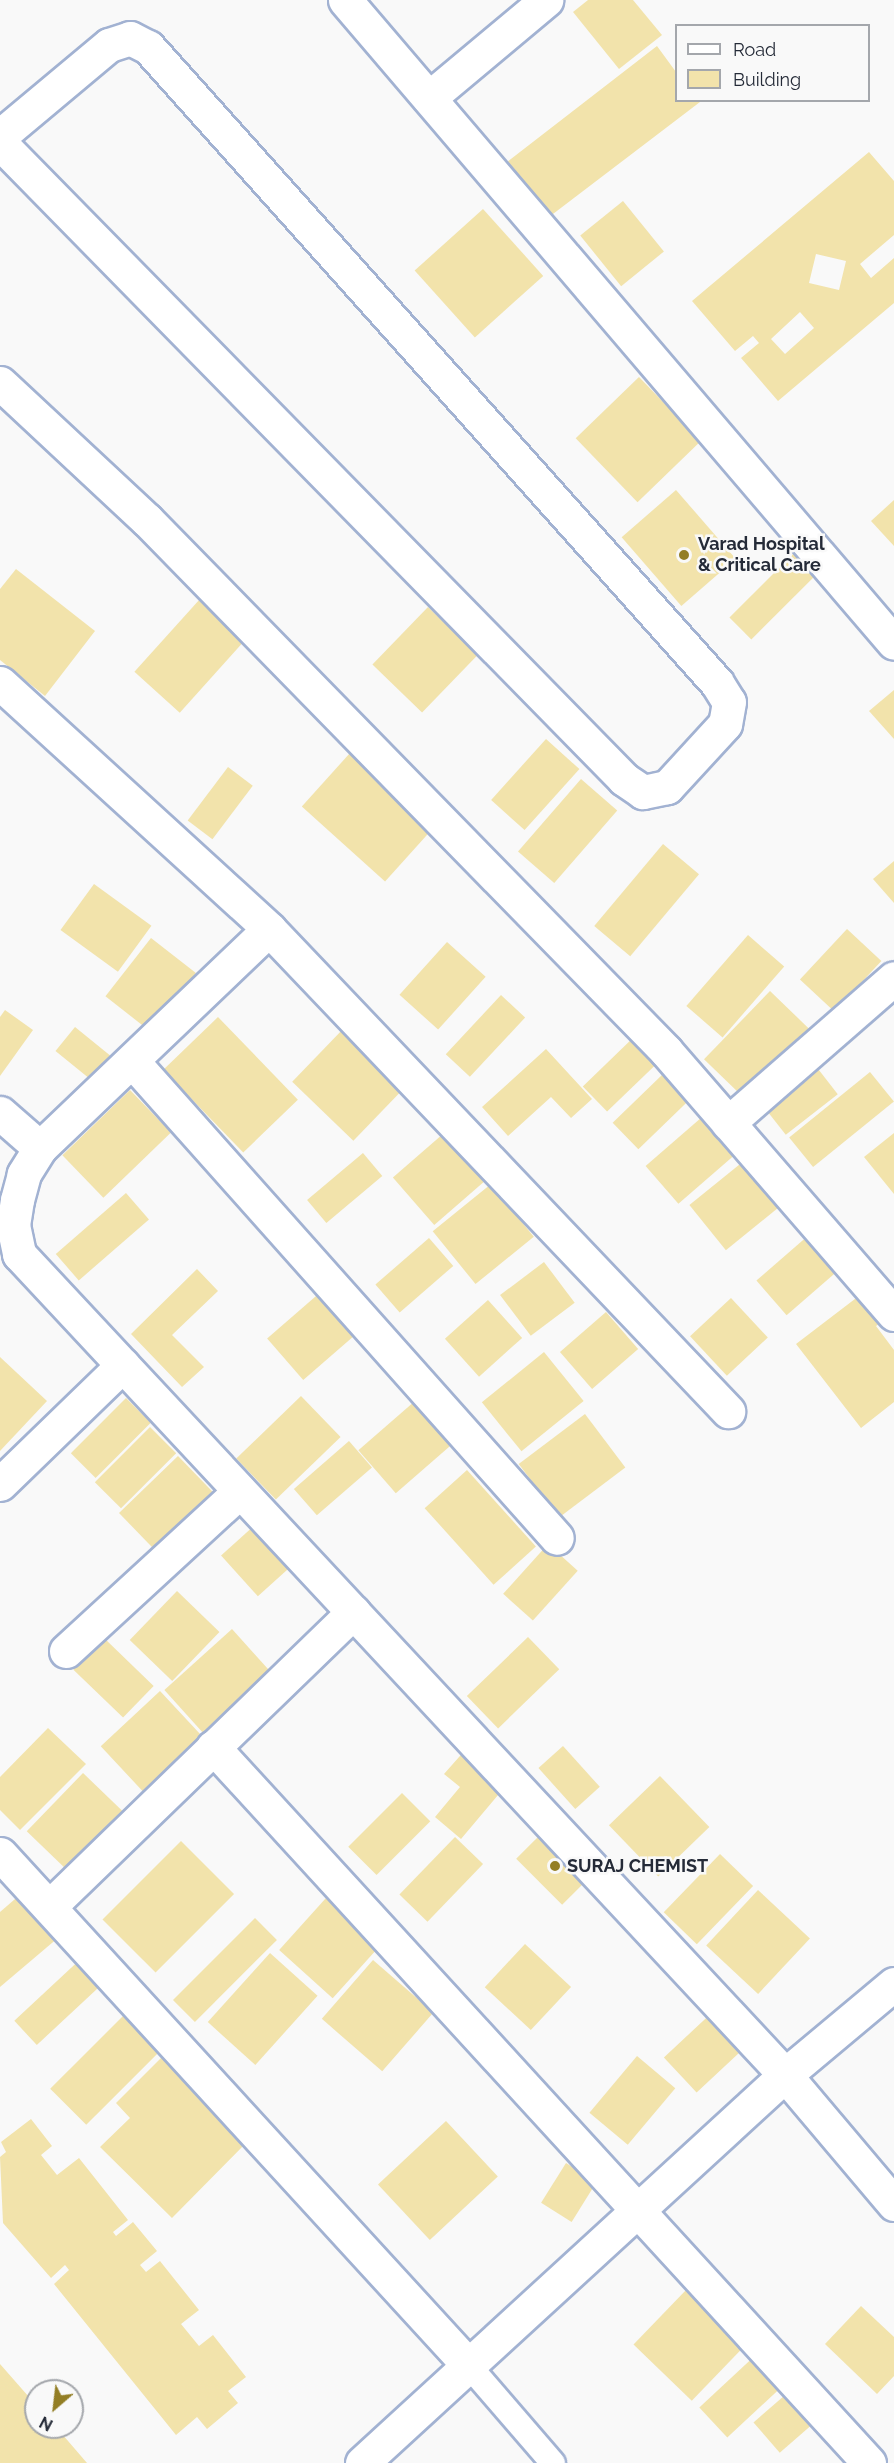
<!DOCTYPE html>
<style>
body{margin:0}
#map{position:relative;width:894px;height:2463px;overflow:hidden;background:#f9f9f9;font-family:Raleway,sans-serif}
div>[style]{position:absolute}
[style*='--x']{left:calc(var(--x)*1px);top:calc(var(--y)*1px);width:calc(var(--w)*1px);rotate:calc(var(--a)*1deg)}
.building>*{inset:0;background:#f2e3ab;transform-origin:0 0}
.roads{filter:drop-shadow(2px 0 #a2b2d2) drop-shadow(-2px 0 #a2b2d2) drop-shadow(0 2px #a2b2d2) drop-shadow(0 -2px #a2b2d2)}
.service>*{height:24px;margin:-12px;padding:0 12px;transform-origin:12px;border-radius:12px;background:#fff}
.minor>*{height:33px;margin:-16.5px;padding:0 16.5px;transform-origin:16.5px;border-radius:16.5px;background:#fff}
.dots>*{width:16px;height:16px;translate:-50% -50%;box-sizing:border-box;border:3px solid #f9f9f9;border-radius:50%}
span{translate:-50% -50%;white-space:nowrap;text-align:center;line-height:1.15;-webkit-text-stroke:5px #f9f9f9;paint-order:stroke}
.poi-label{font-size:18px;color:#252b38;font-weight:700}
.left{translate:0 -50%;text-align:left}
.legend{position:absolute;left:675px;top:24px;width:195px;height:78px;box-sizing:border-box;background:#f9f9f9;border:2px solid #a4a7ac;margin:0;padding:8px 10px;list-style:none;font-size:18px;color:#252b38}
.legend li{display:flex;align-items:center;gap:12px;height:30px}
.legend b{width:30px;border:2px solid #a4a7ac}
.north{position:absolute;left:24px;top:2379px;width:60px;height:60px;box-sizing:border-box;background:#f9f9f9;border:2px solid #a4a7ac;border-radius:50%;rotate:208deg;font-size:16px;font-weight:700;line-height:24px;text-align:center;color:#252b38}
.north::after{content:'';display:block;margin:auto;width:21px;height:27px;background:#937e25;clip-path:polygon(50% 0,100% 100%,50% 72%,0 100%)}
</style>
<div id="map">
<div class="building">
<div style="clip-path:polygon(588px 0,633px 0,662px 35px,619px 69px,573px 12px)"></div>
<div style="clip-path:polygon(657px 46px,676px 72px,676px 100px,700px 102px,549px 217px,507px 162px)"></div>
<div style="clip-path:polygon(evenodd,869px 152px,894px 181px,894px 235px,860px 264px,871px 278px,894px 258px,894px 303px,778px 401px,741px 358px,759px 343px,753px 336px,735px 351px,692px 301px,869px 152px,816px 254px,846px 261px,839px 290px,809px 283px,816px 254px,869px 152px,800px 312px,814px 328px,785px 354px,771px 339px,800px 312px)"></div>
<div style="left:623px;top:201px;width:65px;height:55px;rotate:51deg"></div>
<div style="left:483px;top:209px;width:90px;height:92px;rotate:48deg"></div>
<div style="left:639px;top:377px;width:89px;height:88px;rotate:46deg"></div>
<div style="left:676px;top:490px;width:91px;height:72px;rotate:49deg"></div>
<div style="clip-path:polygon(894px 500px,894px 546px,871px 521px)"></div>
<div style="left:798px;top:549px;width:31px;height:97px;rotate:45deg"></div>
<div style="clip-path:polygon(16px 569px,95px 631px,45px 696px,0 660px,0 589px)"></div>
<div style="left:200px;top:599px;width:61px;height:98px;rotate:42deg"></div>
<div style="left:428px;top:607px;width:69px;height:80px;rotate:44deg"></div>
<div style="clip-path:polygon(894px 690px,894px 739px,869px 711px)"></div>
<div style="left:546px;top:739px;width:45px;height:82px;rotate:42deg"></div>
<div style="left:350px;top:753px;width:112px;height:72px;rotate:42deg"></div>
<div style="left:228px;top:767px;width:31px;height:67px;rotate:37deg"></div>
<div style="left:581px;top:779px;width:48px;height:96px;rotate:41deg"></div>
<div style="left:663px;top:844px;width:47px;height:107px;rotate:40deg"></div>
<div style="clip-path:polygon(894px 861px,894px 903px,873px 879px)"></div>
<div style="left:94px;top:884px;width:71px;height:57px;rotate:36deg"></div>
<div style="left:847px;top:929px;width:47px;height:69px;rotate:43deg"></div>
<div style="left:748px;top:935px;width:48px;height:94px;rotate:41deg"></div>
<div style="left:151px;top:938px;width:57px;height:74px;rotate:38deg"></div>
<div style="left:447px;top:942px;width:52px;height:71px;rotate:42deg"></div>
<div style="left:770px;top:991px;width:55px;height:95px;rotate:44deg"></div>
<div style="left:501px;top:995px;width:33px;height:81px;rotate:43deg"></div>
<div style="clip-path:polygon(5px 1010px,33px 1030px,0 1076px,0 1017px)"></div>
<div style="left:218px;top:1017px;width:115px;height:76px;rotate:46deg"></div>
<div style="left:75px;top:1027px;width:46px;height:31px;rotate:39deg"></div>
<div style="left:345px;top:1027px;width:85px;height:76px;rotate:44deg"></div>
<div style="left:636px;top:1035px;width:35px;height:74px;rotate:46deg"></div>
<div style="clip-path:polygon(546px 1049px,592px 1099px,571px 1118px,551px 1097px,508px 1136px,482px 1107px)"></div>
<div style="left:815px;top:1065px;width:37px;height:66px;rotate:52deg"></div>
<div style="left:870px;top:1072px;width:38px;height:104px;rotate:51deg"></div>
<div style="left:663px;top:1074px;width:37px;height:70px;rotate:46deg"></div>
<div style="left:130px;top:1090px;width:59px;height:94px;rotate:46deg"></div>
<div style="left:709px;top:1111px;width:50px;height:84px;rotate:49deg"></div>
<div style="left:451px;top:1127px;width:63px;height:77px;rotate:49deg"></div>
<div style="clip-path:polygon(894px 1133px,894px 1194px,864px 1157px)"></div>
<div style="left:363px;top:1153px;width:30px;height:73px;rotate:50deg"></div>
<div style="left:750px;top:1156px;width:58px;height:78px;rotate:51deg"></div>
<div style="left:491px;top:1184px;width:68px;height:75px;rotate:51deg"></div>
<div style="left:126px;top:1193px;width:35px;height:93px;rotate:49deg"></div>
<div style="left:810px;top:1234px;width:46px;height:71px;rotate:49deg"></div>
<div style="left:429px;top:1238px;width:37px;height:71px;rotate:49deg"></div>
<div style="left:544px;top:1262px;width:51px;height:55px;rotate:53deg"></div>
<div style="clip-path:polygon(197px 1269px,218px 1291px,172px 1335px,204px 1367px,182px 1387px,131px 1334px)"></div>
<div style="clip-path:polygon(868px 1289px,889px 1317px,876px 1326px,894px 1350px,894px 1402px,861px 1428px,796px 1344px)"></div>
<div style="left:323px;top:1290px;width:55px;height:74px;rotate:49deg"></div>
<div style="left:731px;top:1298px;width:54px;height:56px;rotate:47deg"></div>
<div style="left:488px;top:1300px;width:51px;height:58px;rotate:48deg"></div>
<div style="left:606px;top:1312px;width:49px;height:61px;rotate:49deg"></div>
<div style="left:544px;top:1352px;width:63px;height:80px;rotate:51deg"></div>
<div style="clip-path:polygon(0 1357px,47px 1401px,0 1451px)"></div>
<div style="left:301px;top:1396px;width:57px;height:90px;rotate:46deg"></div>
<div style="left:126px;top:1398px;width:35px;height:78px;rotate:45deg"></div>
<div style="left:415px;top:1401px;width:57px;height:75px;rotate:49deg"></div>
<div style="left:585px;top:1414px;width:67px;height:83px;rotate:53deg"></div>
<div style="left:150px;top:1427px;width:37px;height:78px;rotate:45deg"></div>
<div style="left:349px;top:1441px;width:35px;height:73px;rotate:49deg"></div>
<div style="left:178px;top:1456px;width:62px;height:82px;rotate:46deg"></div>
<div style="left:467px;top:1470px;width:103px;height:57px;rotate:48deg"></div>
<div style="left:256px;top:1524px;width:55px;height:47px;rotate:48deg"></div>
<div style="left:548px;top:1544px;width:40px;height:67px;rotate:42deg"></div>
<div style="left:177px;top:1591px;width:59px;height:68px;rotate:44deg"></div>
<div style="left:232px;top:1629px;width:69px;height:91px;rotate:48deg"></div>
<div style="left:528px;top:1637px;width:45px;height:85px;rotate:46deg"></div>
<div style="left:104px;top:1638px;width:69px;height:44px;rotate:44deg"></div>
<div style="left:160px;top:1691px;width:69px;height:81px;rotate:47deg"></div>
<div style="clip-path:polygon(48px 1728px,86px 1764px,20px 1830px,0 1810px,0 1777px)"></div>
<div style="left:563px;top:1746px;width:55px;height:33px;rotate:48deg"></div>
<div style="clip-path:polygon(467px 1748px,509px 1782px,461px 1839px,435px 1817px,460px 1787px,444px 1774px)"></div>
<div style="left:83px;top:1773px;width:57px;height:81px;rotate:44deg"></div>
<div style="left:660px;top:1776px;width:71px;height:71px;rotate:46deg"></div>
<div style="left:402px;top:1793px;width:40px;height:76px;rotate:45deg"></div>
<div style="left:548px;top:1827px;width:65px;height:45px;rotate:45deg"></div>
<div style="left:455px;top:1837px;width:39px;height:80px;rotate:44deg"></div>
<div style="left:181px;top:1841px;width:75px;height:111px;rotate:45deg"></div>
<div style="left:720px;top:1854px;width:46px;height:81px;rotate:44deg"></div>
<div style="left:758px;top:1890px;width:71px;height:76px;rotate:43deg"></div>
<div style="clip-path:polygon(22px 1893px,59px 1937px,0 1987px,0 1912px)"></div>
<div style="left:326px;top:1898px;width:72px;height:70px;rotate:42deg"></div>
<div style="left:255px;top:1918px;width:31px;height:116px;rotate:45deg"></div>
<div style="left:525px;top:1944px;width:63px;height:59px;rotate:43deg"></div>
<div style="left:270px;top:1953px;width:64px;height:93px;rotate:42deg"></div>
<div style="left:86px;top:1954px;width:33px;height:98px;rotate:47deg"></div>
<div style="left:373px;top:1960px;width:80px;height:78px;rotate:41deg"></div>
<div style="left:718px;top:2007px;width:48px;height:74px;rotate:47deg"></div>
<div style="left:128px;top:2011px;width:51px;height:110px;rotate:45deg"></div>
<div style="clip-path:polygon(163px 2056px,248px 2141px,172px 2218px,100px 2147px,130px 2118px,116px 2103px)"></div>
<div style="left:637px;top:2056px;width:50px;height:74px;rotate:40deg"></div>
<div style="clip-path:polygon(31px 2119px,52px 2146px,41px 2155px,57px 2175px,79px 2158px,128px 2220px,113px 2232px,116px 2236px,133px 2222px,157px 2251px,140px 2265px,146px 2272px,160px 2261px,199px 2310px,181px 2324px,199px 2346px,213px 2335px,246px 2377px,228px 2391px,238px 2403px,207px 2429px,197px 2417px,176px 2435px,54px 2284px,69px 2270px,65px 2265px,51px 2278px,3px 2223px,0 2157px,6px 2152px,1px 2142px)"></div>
<div style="left:446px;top:2121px;width:76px;height:93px;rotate:47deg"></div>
<div style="left:566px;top:2163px;width:36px;height:47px;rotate:32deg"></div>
<div style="left:687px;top:2289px;width:81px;height:77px;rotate:44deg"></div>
<div style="clip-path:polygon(861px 2306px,894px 2337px,894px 2376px,877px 2394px,825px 2344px)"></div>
<div style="left:760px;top:2351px;width:41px;height:83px;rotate:47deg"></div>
<div style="clip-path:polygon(0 2364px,36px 2405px,36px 2427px,56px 2427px,87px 2463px,0 2463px)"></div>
<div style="left:792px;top:2389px;width:40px;height:51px;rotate:49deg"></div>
</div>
<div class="roads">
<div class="service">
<div style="--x:470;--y:2367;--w:127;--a:49.2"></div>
</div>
<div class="minor">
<div style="--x:345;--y:0;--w:845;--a:49.51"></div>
<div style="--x:429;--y:98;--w:153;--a:-39.9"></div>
<div style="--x:0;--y:136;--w:142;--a:-39.9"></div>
<div style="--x:109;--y:45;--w:22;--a:-18"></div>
<div style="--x:130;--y:38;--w:20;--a:27"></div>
<div style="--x:148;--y:47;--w:853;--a:48.18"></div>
<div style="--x:717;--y:683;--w:22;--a:58"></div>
<div style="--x:729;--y:702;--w:22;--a:100"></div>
<div style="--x:725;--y:724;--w:86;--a:132.6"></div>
<div style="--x:667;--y:787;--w:25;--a:168"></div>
<div style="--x:643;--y:792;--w:23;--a:-146"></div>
<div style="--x:624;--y:779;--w:891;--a:-134.45"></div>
<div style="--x:0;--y:383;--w:201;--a:43"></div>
<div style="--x:147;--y:520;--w:743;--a:45.65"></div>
<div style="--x:666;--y:1051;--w:348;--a:49.1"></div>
<div style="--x:0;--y:683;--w:365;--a:42.4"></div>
<div style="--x:269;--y:929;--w:666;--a:46.4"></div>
<div style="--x:269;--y:929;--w:317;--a:136.3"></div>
<div style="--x:40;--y:1148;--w:31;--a:122"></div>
<div style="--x:24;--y:1174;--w:27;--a:105"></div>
<div style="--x:17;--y:1200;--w:25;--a:99"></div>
<div style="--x:13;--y:1225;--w:30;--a:78"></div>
<div style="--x:19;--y:1254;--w:1123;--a:46.98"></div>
<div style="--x:785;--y:2075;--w:169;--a:49.8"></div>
<div style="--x:133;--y:1062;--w:637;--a:48.31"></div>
<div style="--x:0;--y:1113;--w:53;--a:41.2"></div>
<div style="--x:728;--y:1123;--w:220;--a:-41.1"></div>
<div style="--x:0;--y:1484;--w:171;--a:-44.1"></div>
<div style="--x:66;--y:1651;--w:236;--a:-42.6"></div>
<div style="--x:213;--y:1747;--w:971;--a:47.5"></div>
<div style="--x:0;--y:1854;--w:696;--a:47.5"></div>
<div style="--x:49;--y:1907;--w:424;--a:-44.1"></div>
<div style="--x:362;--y:2463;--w:574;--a:-42.53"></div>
<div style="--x:785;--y:2075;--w:142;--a:-39.9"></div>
</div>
</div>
<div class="dots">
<div style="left:684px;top:555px;background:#937e25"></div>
<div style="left:555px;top:1866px;background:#937e25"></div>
</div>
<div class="poi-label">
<span class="left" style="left:698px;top:555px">Varad Hospital<br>&amp; Critical Care</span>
<span class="left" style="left:567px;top:1866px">SURAJ CHEMIST</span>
</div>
<ul class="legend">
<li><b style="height:8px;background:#fff"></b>Road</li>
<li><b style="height:16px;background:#f2e3ab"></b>Building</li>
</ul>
<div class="north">N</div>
</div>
